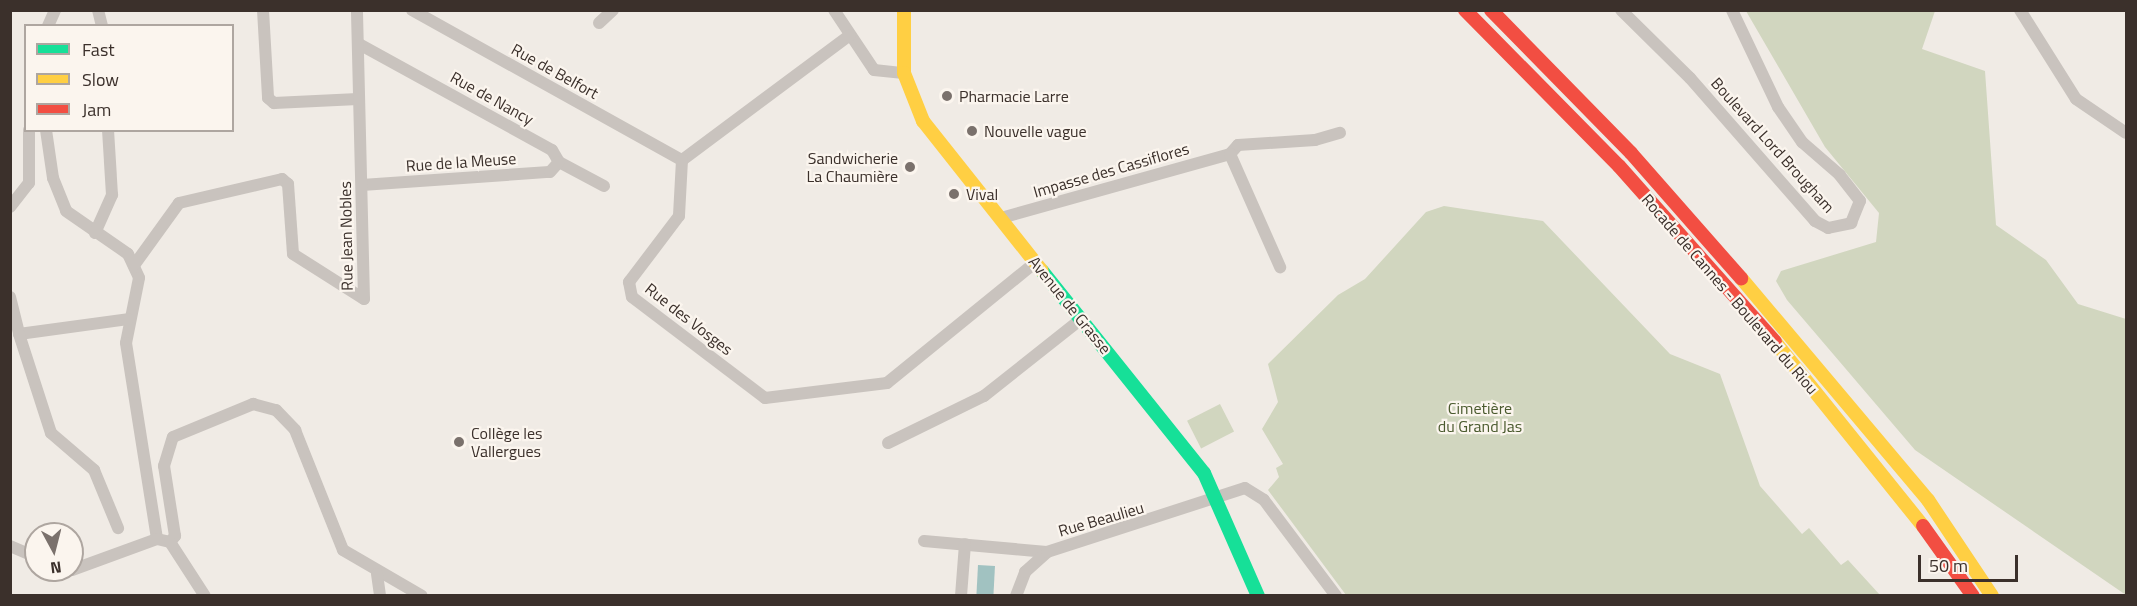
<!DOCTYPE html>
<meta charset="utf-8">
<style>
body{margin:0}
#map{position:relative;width:2137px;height:606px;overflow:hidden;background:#f0ebe5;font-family:"Titillium Web",sans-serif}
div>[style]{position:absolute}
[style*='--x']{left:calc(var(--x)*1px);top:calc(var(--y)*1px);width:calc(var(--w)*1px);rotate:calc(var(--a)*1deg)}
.green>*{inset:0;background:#d1d6bf;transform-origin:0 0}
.water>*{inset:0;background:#a1c2c1;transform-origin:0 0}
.street>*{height:12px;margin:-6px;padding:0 6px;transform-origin:6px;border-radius:6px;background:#c9c3be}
.fast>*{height:14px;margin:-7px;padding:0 7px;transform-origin:7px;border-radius:7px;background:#16e098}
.slow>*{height:14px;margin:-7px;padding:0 7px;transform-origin:7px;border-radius:7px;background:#ffcf43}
.jam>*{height:14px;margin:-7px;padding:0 7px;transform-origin:7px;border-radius:7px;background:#f24e42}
.dots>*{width:16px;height:16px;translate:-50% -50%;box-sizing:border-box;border:3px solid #fbf5ee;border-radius:50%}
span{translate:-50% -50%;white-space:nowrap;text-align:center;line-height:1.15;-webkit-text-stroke:4.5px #fbf5ee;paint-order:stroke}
.street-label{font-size:16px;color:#3b302b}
.poi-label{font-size:16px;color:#3b302b}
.left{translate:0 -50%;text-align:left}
.right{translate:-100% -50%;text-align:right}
.park-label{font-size:16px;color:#4a5a2e}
.frame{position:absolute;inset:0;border:12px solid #3b302b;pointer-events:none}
.legend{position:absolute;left:24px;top:24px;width:210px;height:108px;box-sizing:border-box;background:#fbf5ee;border:2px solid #aea6a0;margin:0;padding:8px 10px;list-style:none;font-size:18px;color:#3b302b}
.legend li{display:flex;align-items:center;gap:12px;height:30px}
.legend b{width:30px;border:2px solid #aea6a0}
.north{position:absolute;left:24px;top:522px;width:60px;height:60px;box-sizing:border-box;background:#fbf5ee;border:2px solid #aea6a0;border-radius:50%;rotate:173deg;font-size:16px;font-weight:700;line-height:24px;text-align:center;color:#3b302b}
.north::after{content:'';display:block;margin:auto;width:21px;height:27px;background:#7a716c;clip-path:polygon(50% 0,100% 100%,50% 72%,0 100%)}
.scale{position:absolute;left:1918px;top:555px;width:100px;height:27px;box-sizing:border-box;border:3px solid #3b302b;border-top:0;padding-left:8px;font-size:18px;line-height:21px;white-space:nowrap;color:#3b302b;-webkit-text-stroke:4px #fbf5ee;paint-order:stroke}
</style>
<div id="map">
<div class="green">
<div style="clip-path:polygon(1746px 11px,1935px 11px,1922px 49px,1985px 71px,1996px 225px,2046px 260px,2078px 304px,2126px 319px,2126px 595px,1915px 450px,1787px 300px,1776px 281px,1781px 271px,1876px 242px,1879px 213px,1825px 147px)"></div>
<div style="clip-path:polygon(1444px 206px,1543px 221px,1670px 354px,1720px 374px,1760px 486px,1802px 534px,1809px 528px,1841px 565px,1848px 560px,1880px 595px,1346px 595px,1268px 490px,1279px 477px,1276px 468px,1283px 464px,1262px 429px,1278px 402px,1268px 364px,1338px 295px,1365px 279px,1426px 212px)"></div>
<div style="left:1220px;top:404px;width:31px;height:37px;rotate:63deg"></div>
</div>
<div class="water">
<div style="left:978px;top:565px;width:17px;height:30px;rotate:3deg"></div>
</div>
<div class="street">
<div style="--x:98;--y:10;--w:16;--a:76"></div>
<div style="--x:263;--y:10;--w:88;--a:86.7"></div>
<div style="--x:268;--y:98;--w:8;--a:40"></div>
<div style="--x:274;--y:103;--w:84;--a:-2.7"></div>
<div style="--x:412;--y:10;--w:309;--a:29.1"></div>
<div style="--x:834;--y:10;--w:72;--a:56.3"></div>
<div style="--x:874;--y:70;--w:30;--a:6"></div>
<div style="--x:1621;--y:10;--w:97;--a:44.6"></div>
<div style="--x:1690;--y:78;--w:190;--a:48.8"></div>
<div style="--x:1815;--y:221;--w:15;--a:28"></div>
<div style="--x:1828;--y:228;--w:24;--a:-12"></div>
<div style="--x:1851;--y:223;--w:24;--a:-68"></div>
<div style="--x:1860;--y:201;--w:33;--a:-128"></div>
<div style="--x:1840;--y:175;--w:50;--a:-139"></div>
<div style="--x:1802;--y:142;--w:42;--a:-124.4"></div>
<div style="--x:1778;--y:107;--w:107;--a:-115.4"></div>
<div style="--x:2020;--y:10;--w:105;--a:57.8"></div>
<div style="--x:2076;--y:99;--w:60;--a:34.2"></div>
<div style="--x:599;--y:23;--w:19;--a:-43"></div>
<div style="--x:48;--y:26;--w:17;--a:-66"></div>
<div style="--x:850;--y:35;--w:209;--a:143.3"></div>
<div style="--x:682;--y:160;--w:56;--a:93.1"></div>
<div style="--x:679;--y:216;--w:83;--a:127.1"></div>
<div style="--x:629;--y:282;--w:15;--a:79"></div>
<div style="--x:632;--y:297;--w:167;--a:37.2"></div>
<div style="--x:765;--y:398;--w:123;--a:-7"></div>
<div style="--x:887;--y:383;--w:192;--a:-39.1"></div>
<div style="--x:359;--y:44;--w:220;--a:28.8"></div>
<div style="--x:552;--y:150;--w:14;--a:60"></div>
<div style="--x:559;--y:162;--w:51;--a:28.1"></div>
<div style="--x:46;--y:130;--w:49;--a:81.7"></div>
<div style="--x:53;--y:178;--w:35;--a:68"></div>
<div style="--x:66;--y:211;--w:75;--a:34.7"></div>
<div style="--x:128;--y:254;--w:26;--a:65"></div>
<div style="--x:139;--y:278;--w:66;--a:101.3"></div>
<div style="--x:126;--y:343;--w:198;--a:81"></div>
<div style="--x:1230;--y:154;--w:12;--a:-48"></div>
<div style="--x:1238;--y:145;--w:77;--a:-3.7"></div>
<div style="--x:1315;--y:140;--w:26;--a:-16"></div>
<div style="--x:362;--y:185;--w:188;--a:-4"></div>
<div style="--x:550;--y:172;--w:13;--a:-48"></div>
<div style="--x:10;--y:207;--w:31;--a:-52"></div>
<div style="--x:29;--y:183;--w:53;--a:-90"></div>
<div style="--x:1001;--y:218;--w:238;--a:-15.6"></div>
<div style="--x:1230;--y:154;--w:124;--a:66.1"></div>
<div style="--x:95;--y:233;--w:42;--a:-65.9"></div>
<div style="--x:112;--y:195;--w:65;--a:-93.5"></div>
<div style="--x:135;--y:264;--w:75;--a:-54.2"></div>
<div style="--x:179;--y:203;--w:106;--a:-13.1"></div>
<div style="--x:282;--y:179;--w:8;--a:40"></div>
<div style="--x:288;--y:184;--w:70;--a:85.9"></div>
<div style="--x:293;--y:254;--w:84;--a:32.4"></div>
<div style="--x:364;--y:299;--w:289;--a:-91.4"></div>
<div style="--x:10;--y:297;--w:38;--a:76"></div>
<div style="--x:19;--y:334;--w:110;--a:-7.8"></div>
<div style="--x:19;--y:334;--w:104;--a:72.1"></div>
<div style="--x:51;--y:433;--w:57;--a:40.7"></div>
<div style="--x:94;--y:470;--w:63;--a:67.5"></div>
<div style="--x:888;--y:443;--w:107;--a:-26.1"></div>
<div style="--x:984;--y:396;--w:124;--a:-38.4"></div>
<div style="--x:157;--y:539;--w:13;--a:13"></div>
<div style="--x:170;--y:542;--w:8;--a:-50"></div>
<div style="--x:175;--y:536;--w:71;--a:-98.9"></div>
<div style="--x:164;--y:466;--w:30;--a:-73"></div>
<div style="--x:173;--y:437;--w:87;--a:-22.4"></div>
<div style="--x:253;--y:404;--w:24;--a:15"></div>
<div style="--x:276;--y:410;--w:28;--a:46"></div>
<div style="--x:295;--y:430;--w:129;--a:68.2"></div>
<div style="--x:343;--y:550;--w:91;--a:30.2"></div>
<div style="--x:924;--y:541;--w:123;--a:5.1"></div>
<div style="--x:170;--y:542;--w:64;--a:57.1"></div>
<div style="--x:10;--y:546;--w:28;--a:23"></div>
<div style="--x:72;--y:570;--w:90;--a:-20"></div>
<div style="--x:377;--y:574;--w:22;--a:82"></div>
<div style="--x:961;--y:596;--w:52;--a:-85.6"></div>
<div style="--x:1016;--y:596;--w:26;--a:-69"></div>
<div style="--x:1025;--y:572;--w:30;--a:-42"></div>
<div style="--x:1047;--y:552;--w:208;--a:-17.9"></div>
<div style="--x:1245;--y:488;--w:22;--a:32"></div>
<div style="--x:1264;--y:500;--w:120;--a:53.1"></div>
</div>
<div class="fast">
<div style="--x:1042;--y:271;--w:259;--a:51.3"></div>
<div style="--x:1204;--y:473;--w:134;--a:66.3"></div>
</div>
<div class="slow">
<div style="--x:904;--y:10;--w:63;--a:90"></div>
<div style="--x:904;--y:73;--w:52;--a:68.4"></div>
<div style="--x:923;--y:121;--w:191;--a:51.6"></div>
<div style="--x:1741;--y:278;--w:290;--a:49.9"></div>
<div style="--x:1928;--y:500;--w:115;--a:56.3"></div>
<div style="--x:1775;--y:342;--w:236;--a:51.2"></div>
</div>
<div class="jam">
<div style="--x:1465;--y:10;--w:219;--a:45.4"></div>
<div style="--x:1619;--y:166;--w:235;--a:48.4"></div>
<div style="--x:1491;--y:10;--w:200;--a:45.6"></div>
<div style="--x:1631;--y:153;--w:167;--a:48.7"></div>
<div style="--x:1923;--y:526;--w:86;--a:54.5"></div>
</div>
<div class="dots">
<div style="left:947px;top:96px;background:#7a716c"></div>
<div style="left:972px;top:131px;background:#7a716c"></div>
<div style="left:910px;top:167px;background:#7a716c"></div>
<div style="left:954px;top:194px;background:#7a716c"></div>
<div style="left:459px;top:442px;background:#7a716c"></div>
</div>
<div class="street-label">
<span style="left:555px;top:71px;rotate:29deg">Rue de Belfort</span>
<span style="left:492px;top:98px;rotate:29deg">Rue de Nancy</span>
<span style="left:1773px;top:145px;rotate:48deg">Boulevard Lord Brougham</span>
<span style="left:461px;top:162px;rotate:-4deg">Rue de la Meuse</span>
<span style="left:1111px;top:170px;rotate:-16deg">Impasse des Cassiflores</span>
<span style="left:346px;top:236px;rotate:-91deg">Rue Jean Nobles</span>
<span style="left:1730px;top:294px;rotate:49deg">Rocade de Cannes - Boulevard du Riou</span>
<span style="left:1070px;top:305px;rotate:51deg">Avenue de Grasse</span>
<span style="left:689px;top:319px;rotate:38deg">Rue des Vosges</span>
<span style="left:1101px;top:519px;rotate:-16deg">Rue Beaulieu</span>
</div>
<div class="poi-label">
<span class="left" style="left:959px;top:96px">Pharmacie Larre</span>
<span class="left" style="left:984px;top:131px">Nouvelle vague</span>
<span class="right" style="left:898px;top:167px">Sandwicherie<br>La Chaumière</span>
<span class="left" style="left:966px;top:194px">Vival</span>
<span class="left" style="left:471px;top:442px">Collège les<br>Vallergues</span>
</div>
<div class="park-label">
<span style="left:1480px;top:417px">Cimetière<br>du Grand Jas</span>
</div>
<div class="frame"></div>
<ul class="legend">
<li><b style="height:8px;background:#16e098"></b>Fast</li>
<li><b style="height:8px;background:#ffcf43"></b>Slow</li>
<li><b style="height:8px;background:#f24e42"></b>Jam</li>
</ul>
<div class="north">N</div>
<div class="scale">50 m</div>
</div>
